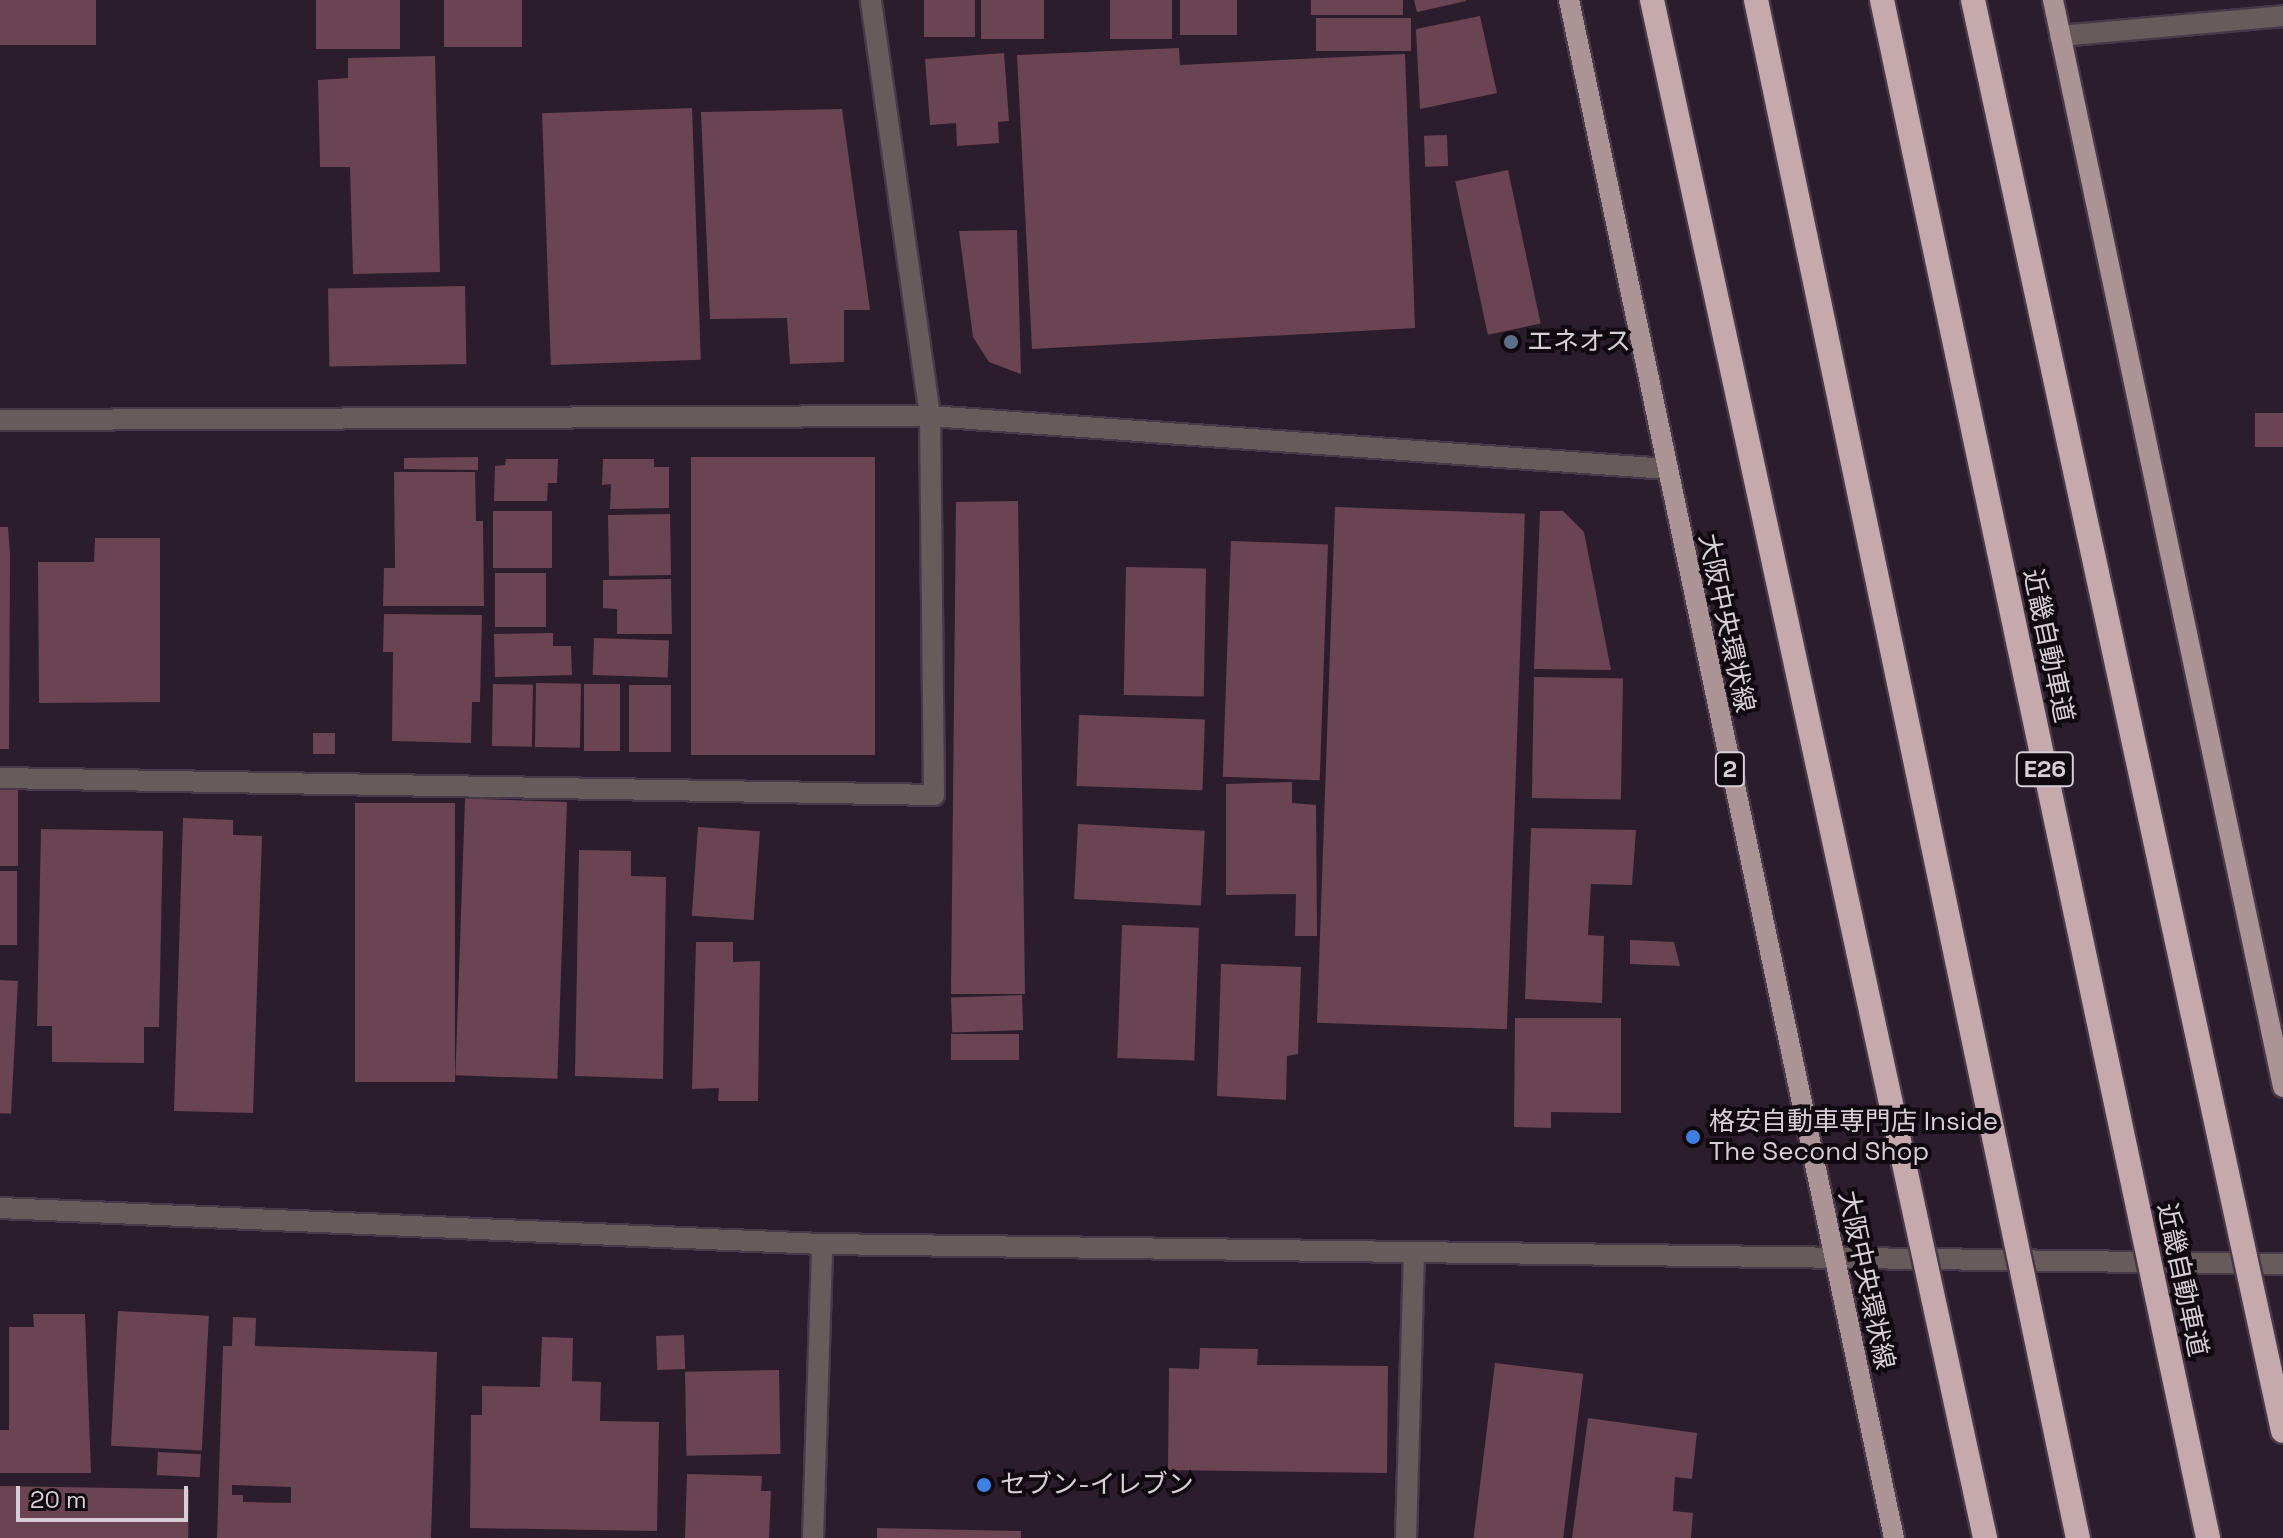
<!DOCTYPE html>
<meta charset="utf-8">
<style>
body{margin:0}
#map{position:relative;width:2283px;height:1538px;overflow:hidden;background:#2c1d2c;font-family:"Space Grotesk","Noto Sans JP",sans-serif}
div>[style]{position:absolute}
[style*='--x']{left:calc(var(--x)*1px);top:calc(var(--y)*1px);width:calc(var(--w)*1px);rotate:calc(var(--a)*1deg)}
.building>*{inset:0;background:#6a4452;transform-origin:0 0}
.roads{filter:drop-shadow(2px 0 #483948) drop-shadow(-2px 0 #483948) drop-shadow(0 2px #483948) drop-shadow(0 -2px #483948)}
.minor>*{height:20px;margin:-10px;padding:0 10px;transform-origin:10px;border-radius:10px;background:#675b5c}
.major>*{height:20px;margin:-10px;padding:0 10px;transform-origin:10px;border-radius:10px;background:#ab9396}
.bridges{filter:drop-shadow(2px 0 #483948) drop-shadow(-2px 0 #483948) drop-shadow(0 2px #483948) drop-shadow(0 -2px #483948)}
.highway-bridge>*{height:24px;margin:-12px;padding:0 12px;transform-origin:12px;border-radius:12px;background:#c6a9ac}
.dots>*{width:22px;height:22px;translate:-50% -50%;box-sizing:border-box;border:4px solid #100a10;border-radius:50%}
span{translate:-50% -50%;white-space:nowrap;text-align:center;line-height:1.15;-webkit-text-stroke:8px #100a10;paint-order:stroke}
.shield-label span{padding:2px 6px;background:#100a10;border:2px solid;border-radius:6px;-webkit-text-stroke-width:0}
.shield-label{font-size:24px;color:#d8ced8;font-weight:700}
.poi-label{font-size:26px;color:#d8ced8}
.left{translate:0 -50%;text-align:left}
.street-label{font-size:26px;color:#d8ced8}
.scale{position:absolute;left:16px;top:1486px;width:172px;height:36px;box-sizing:border-box;border:4px solid #d8ced8;border-top:0;padding-left:10px;font-size:24px;line-height:28px;white-space:nowrap;color:#d8ced8;-webkit-text-stroke:6px #100a10;paint-order:stroke}
</style>
<div id="map">
<div class="building">
<div style="left:0;top:0;width:96px;height:45px"></div>
<div style="left:316px;top:0;width:84px;height:49px"></div>
<div style="left:444px;top:0;width:78px;height:47px"></div>
<div style="left:924px;top:0;width:51px;height:37px"></div>
<div style="left:981px;top:0;width:63px;height:39px"></div>
<div style="left:1110px;top:0;width:62px;height:39px"></div>
<div style="left:1180px;top:0;width:57px;height:35px"></div>
<div style="left:1311px;top:0;width:92px;height:15px"></div>
<div style="clip-path:polygon(1414px 0,1466px 0,1466px 1px,1417px 12px)"></div>
<div style="clip-path:polygon(1480px 16px,1497px 93px,1420px 109px,1416px 29px)"></div>
<div style="left:1411px;top:18px;width:33px;height:95px;rotate:90deg"></div>
<div style="clip-path:polygon(1179px 48px,1180px 65px,1405px 54px,1415px 328px,1032px 349px,1017px 55px)"></div>
<div style="clip-path:polygon(1004px 53px,1009px 121px,998px 122px,999px 143px,957px 146px,956px 123px,930px 125px,925px 59px)"></div>
<div style="clip-path:polygon(435px 56px,440px 272px,353px 274px,350px 167px,320px 167px,318px 80px,348px 78px,348px 58px)"></div>
<div style="left:692px;top:108px;width:252px;height:150px;rotate:88deg"></div>
<div style="clip-path:polygon(842px 109px,870px 310px,844px 310px,844px 362px,790px 364px,787px 318px,710px 319px,701px 112px)"></div>
<div style="left:1447px;top:135px;width:31px;height:23px;rotate:88deg"></div>
<div style="left:1508px;top:170px;width:157px;height:54px;rotate:78deg"></div>
<div style="clip-path:polygon(1017px 230px,1021px 374px,989px 362px,973px 337px,959px 231px)"></div>
<div style="left:465px;top:286px;width:78px;height:137px;rotate:89deg"></div>
<div style="left:2283px;top:413px;width:34px;height:28px;rotate:90deg"></div>
<div style="clip-path:polygon(478px 457px,478px 470px,404px 469px,404px 458px)"></div>
<div style="left:691px;top:457px;width:184px;height:298px"></div>
<div style="clip-path:polygon(506px 459px,558px 459px,557px 483px,548px 483px,547px 501px,494px 501px,495px 466px,505px 465px)"></div>
<div style="clip-path:polygon(603px 459px,654px 459px,654px 467px,669px 467px,669px 508px,610px 509px,611px 484px,602px 485px)"></div>
<div style="clip-path:polygon(394px 472px,475px 472px,476px 521px,483px 521px,484px 606px,383px 606px,384px 568px,395px 568px)"></div>
<div style="clip-path:polygon(1018px 501px,1025px 994px,951px 994px,956px 502px)"></div>
<div style="left:1335px;top:507px;width:190px;height:516px;rotate:2deg"></div>
<div style="left:493px;top:511px;width:59px;height:57px"></div>
<div style="clip-path:polygon(1540px 511px,1563px 511px,1584px 532px,1611px 670px,1534px 669px)"></div>
<div style="left:670px;top:514px;width:61px;height:62px;rotate:89deg"></div>
<div style="clip-path:polygon(0 527px,8px 527px,10px 555px,9px 749px,0 749px)"></div>
<div style="clip-path:polygon(95px 538px,160px 538px,160px 702px,39px 703px,38px 562px,94px 562px)"></div>
<div style="left:1231px;top:541px;width:97px;height:236px;rotate:2deg"></div>
<div style="left:1126px;top:567px;width:80px;height:128px;rotate:1deg"></div>
<div style="left:546px;top:573px;width:54px;height:51px;rotate:90deg"></div>
<div style="clip-path:polygon(671px 579px,672px 634px,617px 634px,617px 609px,603px 608px,603px 580px)"></div>
<div style="clip-path:polygon(384px 614px,482px 615px,480px 702px,472px 702px,471px 743px,392px 741px,393px 652px,383px 652px)"></div>
<div style="clip-path:polygon(553px 633px,553px 646px,571px 646px,572px 675px,495px 677px,494px 634px)"></div>
<div style="left:594px;top:638px;width:75px;height:37px;rotate:2deg"></div>
<div style="left:1534px;top:677px;width:89px;height:121px;rotate:1deg"></div>
<div style="left:536px;top:683px;width:45px;height:64px;rotate:1deg"></div>
<div style="left:493px;top:684px;width:40px;height:62px;rotate:1deg"></div>
<div style="left:584px;top:684px;width:36px;height:67px"></div>
<div style="left:629px;top:685px;width:42px;height:67px"></div>
<div style="left:1079px;top:715px;width:126px;height:71px;rotate:2deg"></div>
<div style="left:313px;top:733px;width:22px;height:21px"></div>
<div style="clip-path:polygon(1292px 782px,1292px 803px,1316px 805px,1317px 936px,1295px 936px,1296px 894px,1226px 895px,1226px 784px)"></div>
<div style="left:18px;top:789px;width:77px;height:18px;rotate:90deg"></div>
<div style="left:567px;top:802px;width:277px;height:102px;rotate:92deg"></div>
<div style="left:355px;top:803px;width:100px;height:279px"></div>
<div style="clip-path:polygon(183px 818px,233px 820px,233px 835px,262px 836px,253px 1113px,174px 1111px)"></div>
<div style="left:1078px;top:824px;width:127px;height:75px;rotate:3deg"></div>
<div style="left:698px;top:827px;width:62px;height:89px;rotate:4deg"></div>
<div style="clip-path:polygon(1531px 828px,1636px 830px,1632px 885px,1591px 884px,1588px 935px,1604px 936px,1602px 1003px,1525px 999px)"></div>
<div style="clip-path:polygon(41px 829px,163px 831px,159px 1027px,144px 1027px,144px 1063px,52px 1062px,52px 1026px,37px 1026px)"></div>
<div style="clip-path:polygon(579px 850px,631px 851px,631px 876px,666px 877px,663px 1079px,575px 1076px)"></div>
<div style="left:0;top:871px;width:17px;height:74px"></div>
<div style="left:1122px;top:925px;width:77px;height:133px;rotate:2deg"></div>
<div style="clip-path:polygon(1630px 940px,1674px 942px,1680px 966px,1630px 964px)"></div>
<div style="clip-path:polygon(696px 942px,733px 942px,733px 962px,760px 961px,758px 1101px,718px 1101px,719px 1088px,692px 1089px)"></div>
<div style="clip-path:polygon(1221px 964px,1301px 967px,1298px 1054px,1287px 1056px,1286px 1100px,1217px 1096px)"></div>
<div style="left:0;top:980px;width:18px;height:133px;rotate:3deg"></div>
<div style="left:1022px;top:995px;width:35px;height:71px;rotate:88deg"></div>
<div style="clip-path:polygon(1515px 1018px,1621px 1018px,1621px 1113px,1551px 1112px,1551px 1128px,1514px 1127px)"></div>
<div style="left:1019px;top:1034px;width:26px;height:68px;rotate:90deg"></div>
<div style="left:118px;top:1311px;width:91px;height:135px;rotate:3deg"></div>
<div style="clip-path:polygon(33px 1314px,85px 1314px,91px 1473px,0 1473px,0 1430px,9px 1430px,9px 1327px,34px 1327px)"></div>
<div style="clip-path:polygon(evenodd,233px 1317px,256px 1318px,255px 1346px,437px 1352px,431px 1538px,217px 1538px,223px 1346px,232px 1346px,233px 1317px,232px 1485px,291px 1487px,291px 1503px,243px 1502px,243px 1495px,232px 1495px,232px 1485px)"></div>
<div style="left:684px;top:1335px;width:34px;height:28px;rotate:88deg"></div>
<div style="clip-path:polygon(542px 1337px,573px 1338px,572px 1381px,601px 1382px,600px 1421px,659px 1422px,657px 1531px,470px 1528px,471px 1415px,482px 1415px,482px 1386px,540px 1387px)"></div>
<div style="clip-path:polygon(1200px 1348px,1258px 1349px,1257px 1365px,1388px 1366px,1387px 1473px,1168px 1470px,1169px 1368px,1199px 1369px)"></div>
<div style="left:1495px;top:1363px;width:89px;height:176px;rotate:7deg"></div>
<div style="left:779px;top:1370px;width:84px;height:94px;rotate:89deg"></div>
<div style="clip-path:polygon(1588px 1418px,1697px 1433px,1692px 1479px,1675px 1477px,1673px 1511px,1693px 1513px,1691px 1538px,1572px 1538px)"></div>
<div style="left:158px;top:1452px;width:43px;height:23px;rotate:3deg"></div>
<div style="clip-path:polygon(687px 1474px,762px 1476px,761px 1491px,771px 1491px,769px 1538px,685px 1538px)"></div>
<div style="left:0;top:1486px;width:189px;height:52px;rotate:1deg"></div>
<div style="clip-path:polygon(877px 1528px,1021px 1531px,1021px 1538px,877px 1538px)"></div>
</div>
<div class="roads">
<div class="minor">
<div style="--x:2060;--y:36;--w:224;--a:-5.1"></div>
<div style="--x:0;--y:420;--w:930;--a:-0.25"></div>
<div style="--x:930;--y:416;--w:740;--a:4.11"></div>
<div style="--x:0;--y:778;--w:934;--a:1.04"></div>
<div style="--x:934;--y:795;--w:379;--a:-90.6"></div>
<div style="--x:930;--y:416;--w:420;--a:-98.1"></div>
<div style="--x:0;--y:1208;--w:823;--a:2.51"></div>
<div style="--x:822;--y:1244;--w:1461;--a:0.78"></div>
<div style="--x:813;--y:1538;--w:294;--a:-88.2"></div>
<div style="--x:1406;--y:1538;--w:284;--a:-88.4"></div>
</div>
<div class="major">
<div style="--x:1569;--y:0;--w:1572;--a:78.07"></div>
<div style="--x:2053;--y:0;--w:1111;--a:78.05"></div>
</div>
</div>
<div class="bridges">
<div class="highway-bridge">
<div style="--x:1652;--y:0;--w:1574;--a:77.78"></div>
<div style="--x:1756;--y:0;--w:1571;--a:78.18"></div>
<div style="--x:1882;--y:0;--w:1572;--a:78.03"></div>
<div style="--x:1973;--y:0;--w:1464;--a:77.78"></div>
</div>
</div>
<div class="dots">
<div style="left:1511px;top:342px;background:#5c6f8a"></div>
<div style="left:1693px;top:1137px;background:#3f7fe0"></div>
<div style="left:984px;top:1485px;background:#3f7fe0"></div>
</div>
<div class="shield-label">
<span style="left:1730px;top:769px">2</span>
<span style="left:2045px;top:769px">E26</span>
</div>
<div class="poi-label">
<span class="left" style="left:1527px;top:342px">エネオス</span>
<span class="left" style="left:1709px;top:1137px">格安自動車専門店 Inside<br>The Second Shop</span>
<span class="left" style="left:1000px;top:1485px">セブン-イレブン</span>
</div>
<div class="street-label">
<span style="left:1726px;top:623px;rotate:78deg">大阪中央環状線</span>
<span style="left:2048px;top:646px;rotate:78deg">近畿自動車道</span>
<span style="left:1866px;top:1280px;rotate:78deg">大阪中央環状線</span>
<span style="left:2182px;top:1280px;rotate:78deg">近畿自動車道</span>
</div>
<div class="scale">20 m</div>
</div>
